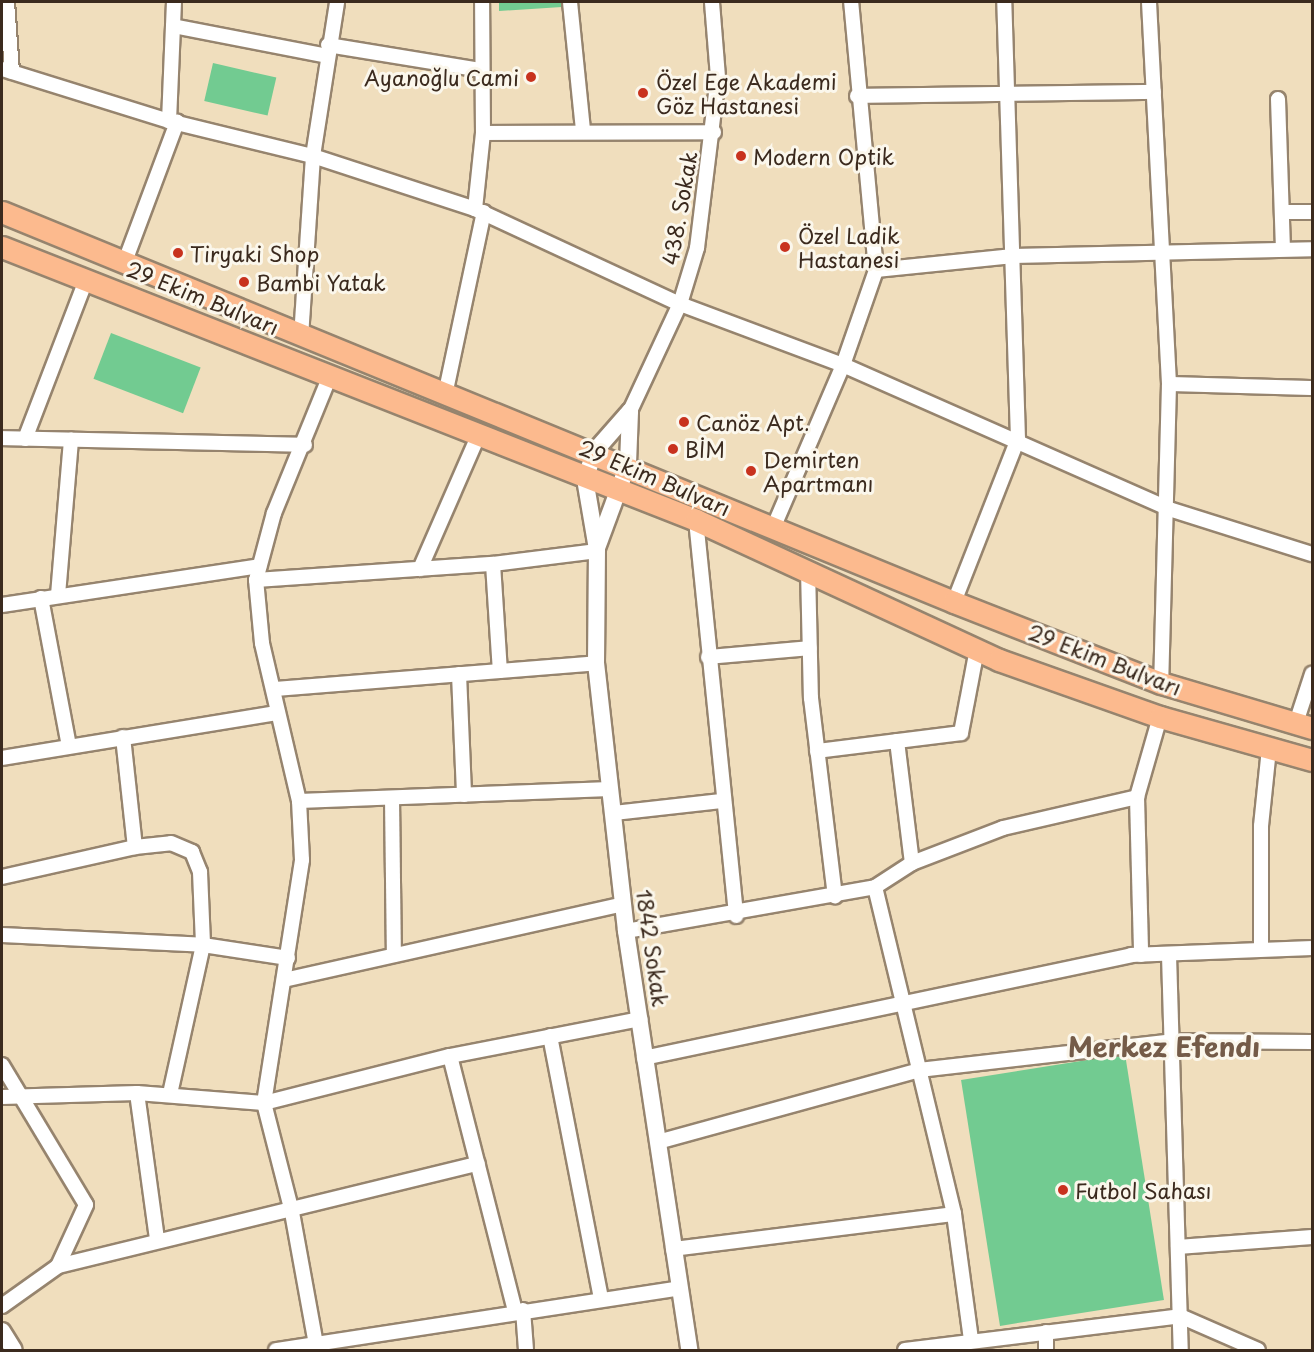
<!DOCTYPE html>
<meta charset="utf-8">
<style>
body{margin:0}
#map{position:relative;width:1314px;height:1352px;overflow:hidden;background:#f0debd;font-family:"Playpen Sans",sans-serif}
div>[style]{position:absolute}
[style*='--x']{left:calc(var(--x)*1px);top:calc(var(--y)*1px);width:calc(var(--w)*1px);rotate:calc(var(--a)*1deg)}
.green>*{inset:0;background:#72cb91;transform-origin:0 0}
.roads{filter:drop-shadow(2px 0 #96846e) drop-shadow(-2px 0 #96846e) drop-shadow(0 2px #96846e) drop-shadow(0 -2px #96846e)}
.minor>*{height:14px;margin:-7px;padding:0 7px;transform-origin:7px;border-radius:7px;background:#fff}
.tertiary>*{height:16px;margin:-8px;padding:0 8px;transform-origin:8px;border-radius:8px;background:#fff}
.primary>*{height:21px;margin:-10.5px;padding:0 10.5px;transform-origin:10.5px;border-radius:10.5px;background:#fcba8e}
.dots>*{width:16px;height:16px;translate:-50% -50%;box-sizing:border-box;border:3px solid #fbf7ec;border-radius:50%}
span{translate:-50% -50%;white-space:nowrap;text-align:center;line-height:1.15;-webkit-text-stroke:6px #fbf7ec;paint-order:stroke}
.poi-label{font-size:21px;color:#3b2a1e}
.right{translate:-100% -50%;text-align:right}
.left{translate:0 -50%;text-align:left}
.street-label{font-size:21px;color:#3b2a1e}
.district-label{font-size:27px;color:#745b48;font-weight:700}
.frame{position:absolute;inset:0;border:3px solid #3b2a1e;pointer-events:none}
</style>
<div id="map">
<div class="green">
<div style="clip-path:polygon(499px 2px,562px 2px,562px 7px,499px 11px)"></div>
<div style="left:213px;top:63px;width:65px;height:39px;rotate:13deg"></div>
<div style="left:111px;top:333px;width:96px;height:49px;rotate:21deg"></div>
<div style="left:1125px;top:1054px;width:249px;height:166px;rotate:81deg"></div>
</div>
<div class="roads">
<div class="minor">
<div style="--x:7;--y:2;--w:70;--a:85.9"></div>
<div style="--x:570;--y:2;--w:128;--a:84.2"></div>
<div style="--x:1149;--y:2;--w:383;--a:87"></div>
<div style="--x:1169;--y:384;--w:299;--a:91.5"></div>
<div style="--x:173;--y:26;--w:157;--a:11"></div>
<div style="--x:328;--y:45;--w:154;--a:9.3"></div>
<div style="--x:2;--y:69;--w:175;--a:17.3"></div>
<div style="--x:169;--y:121;--w:148;--a:13.7"></div>
<div style="--x:313;--y:156;--w:170;--a:18.1"></div>
<div style="--x:475;--y:209;--w:226;--a:24.9"></div>
<div style="--x:680;--y:304;--w:174;--a:20.5"></div>
<div style="--x:843;--y:365;--w:356;--a:23.8"></div>
<div style="--x:1169;--y:509;--w:150;--a:17.5"></div>
<div style="--x:857;--y:96;--w:297;--a:-0.8"></div>
<div style="--x:1278;--y:99;--w:150;--a:88.1"></div>
<div style="--x:169;--y:121;--w:119;--a:-87.6"></div>
<div style="--x:483;--y:133;--w:231;--a:-0.2"></div>
<div style="--x:475;--y:209;--w:76;--a:-84"></div>
<div style="--x:483;--y:133;--w:131;--a:-90.4"></div>
<div style="--x:1282;--y:212;--w:30;--a:0"></div>
<div style="--x:124;--y:264;--w:152;--a:-69.5"></div>
<div style="--x:876;--y:270;--w:138;--a:-5.8"></div>
<div style="--x:1013;--y:256;--w:299;--a:-1.3"></div>
<div style="--x:301;--y:337;--w:181;--a:-86.2"></div>
<div style="--x:313;--y:156;--w:156;--a:-81.1"></div>
<div style="--x:1169;--y:384;--w:143;--a:1.6"></div>
<div style="--x:445;--y:395;--w:187;--a:-78"></div>
<div style="--x:630;--y:411;--w:118;--a:-65"></div>
<div style="--x:680;--y:304;--w:59;--a:-73.1"></div>
<div style="--x:697;--y:248;--w:172;--a:-83"></div>
<div style="--x:718;--y:77;--w:75;--a:-94.6"></div>
<div style="--x:2;--y:438;--w:303;--a:1.3"></div>
<div style="--x:25;--y:439;--w:170;--a:-69"></div>
<div style="--x:696;--y:520;--w:398;--a:84.2"></div>
<div style="--x:774;--y:526;--w:175;--a:-66.8"></div>
<div style="--x:843;--y:365;--w:101;--a:-70.8"></div>
<div style="--x:876;--y:270;--w:269;--a:-95.3"></div>
<div style="--x:493;--y:564;--w:107;--a:86.3"></div>
<div style="--x:420;--y:569;--w:145;--a:-66.4"></div>
<div style="--x:808;--y:569;--w:129;--a:88.7"></div>
<div style="--x:811;--y:698;--w:200;--a:83.1"></div>
<div style="--x:256;--y:580;--w:238;--a:-3.9"></div>
<div style="--x:493;--y:564;--w:105;--a:-7.1"></div>
<div style="--x:58;--y:595;--w:156;--a:-85.2"></div>
<div style="--x:41;--y:598;--w:151;--a:79.3"></div>
<div style="--x:954;--y:602;--w:175;--a:-68.6"></div>
<div style="--x:1018;--y:439;--w:437;--a:-91.8"></div>
<div style="--x:2;--y:605;--w:260;--a:-8.6"></div>
<div style="--x:708;--y:657;--w:102;--a:-5"></div>
<div style="--x:459;--y:674;--w:121;--a:87.6"></div>
<div style="--x:276;--y:689;--w:321;--a:-4.6"></div>
<div style="--x:1296;--y:723;--w:52;--a:-71.9"></div>
<div style="--x:123;--y:737;--w:111;--a:83.8"></div>
<div style="--x:897;--y:741;--w:123;--a:83"></div>
<div style="--x:817;--y:751;--w:145;--a:-7.1"></div>
<div style="--x:961;--y:733;--w:86;--a:-79.2"></div>
<div style="--x:2;--y:758;--w:279;--a:-9.3"></div>
<div style="--x:1137;--y:797;--w:158;--a:88.5"></div>
<div style="--x:392;--y:798;--w:157;--a:89.3"></div>
<div style="--x:299;--y:801;--w:311;--a:-2.2"></div>
<div style="--x:614;--y:813;--w:108;--a:-6.4"></div>
<div style="--x:2;--y:877;--w:136;--a:-12.7"></div>
<div style="--x:135;--y:847;--w:36;--a:-6"></div>
<div style="--x:171;--y:843;--w:23;--a:23"></div>
<div style="--x:192;--y:852;--w:22;--a:68"></div>
<div style="--x:200;--y:872;--w:73;--a:87.6"></div>
<div style="--x:203;--y:945;--w:153;--a:102.5"></div>
<div style="--x:875;--y:887;--w:336;--a:76.4"></div>
<div style="--x:954;--y:1214;--w:127;--a:82.3"></div>
<div style="--x:626;--y:931;--w:253;--a:-10"></div>
<div style="--x:875;--y:887;--w:44;--a:-33"></div>
<div style="--x:912;--y:863;--w:97;--a:-21"></div>
<div style="--x:1003;--y:828;--w:138;--a:-13"></div>
<div style="--x:1137;--y:797;--w:83;--a:-74"></div>
<div style="--x:2;--y:935;--w:201;--a:2.8"></div>
<div style="--x:203;--y:945;--w:86;--a:8.7"></div>
<div style="--x:1261;--y:948;--w:122;--a:-90"></div>
<div style="--x:1261;--y:826;--w:78;--a:-84.1"></div>
<div style="--x:1169;--y:955;--w:395;--a:88.3"></div>
<div style="--x:284;--y:980;--w:347;--a:-12.6"></div>
<div style="--x:550;--y:1036;--w:268;--a:79"></div>
<div style="--x:450;--y:1056;--w:263;--a:75.7"></div>
<div style="--x:644;--y:1058;--w:498;--a:-11.9"></div>
<div style="--x:1131;--y:955;--w:181;--a:-2.2"></div>
<div style="--x:2;--y:1065;--w:163;--a:59"></div>
<div style="--x:86;--y:1205;--w:67;--a:114.7"></div>
<div style="--x:137;--y:1093;--w:147;--a:82.2"></div>
<div style="--x:2;--y:1097;--w:135;--a:-1.7"></div>
<div style="--x:137;--y:1093;--w:127;--a:4.5"></div>
<div style="--x:264;--y:1103;--w:192;--a:-14.2"></div>
<div style="--x:450;--y:1056;--w:194;--a:-11"></div>
<div style="--x:658;--y:1142;--w:271;--a:-15.4"></div>
<div style="--x:919;--y:1070;--w:255;--a:-6.5"></div>
<div style="--x:1172;--y:1041;--w:140;--a:0.4"></div>
<div style="--x:1178;--y:1247;--w:134;--a:-4.3"></div>
<div style="--x:673;--y:1249;--w:283;--a:-7.1"></div>
<div style="--x:2;--y:1306;--w:69;--a:-35.5"></div>
<div style="--x:58;--y:1266;--w:432;--a:-13.7"></div>
<div style="--x:523;--y:1310;--w:40;--a:85.7"></div>
<div style="--x:1046;--y:1332;--w:18;--a:90"></div>
<div style="--x:276;--y:1350;--w:408;--a:-8.7"></div>
<div style="--x:317;--y:1350;--w:140;--a:-100.3"></div>
<div style="--x:292;--y:1212;--w:113;--a:-104.4"></div>
<div style="--x:264;--y:1103;--w:246;--a:-81.1"></div>
<div style="--x:302;--y:860;--w:59;--a:-92.9"></div>
<div style="--x:299;--y:801;--w:162;--a:-103.2"></div>
<div style="--x:262;--y:643;--w:63;--a:-95.4"></div>
<div style="--x:256;--y:580;--w:69;--a:-75"></div>
<div style="--x:274;--y:513;--w:148;--a:-67.8"></div>
<div style="--x:905;--y:1350;--w:277;--a:-7"></div>
<div style="--x:1180;--y:1316;--w:85;--a:23.6"></div>
</div>
<div class="tertiary">
<div style="--x:630;--y:411;--w:53;--a:131.2"></div>
<div style="--x:595;--y:451;--w:30;--a:110"></div>
<div style="--x:585;--y:479;--w:71;--a:80.3"></div>
<div style="--x:597;--y:549;--w:114;--a:90.5"></div>
<div style="--x:596;--y:663;--w:270;--a:83.6"></div>
<div style="--x:626;--y:931;--w:424;--a:81.4"></div>
<div style="--x:597;--y:548;--w:90;--a:-69.7"></div>
<div style="--x:628;--y:464;--w:53;--a:-87.8"></div>
<div style="--x:2;--y:1331;--w:22;--a:58"></div>
</div>
<div class="primary">
<div style="--x:2;--y:212;--w:1029;--a:22.28"></div>
<div style="--x:954;--y:602;--w:222;--a:21.4"></div>
<div style="--x:1161;--y:683;--w:158;--a:16.6"></div>
<div style="--x:2;--y:247;--w:746;--a:21.47"></div>
<div style="--x:696;--y:520;--w:334;--a:24.8"></div>
<div style="--x:999;--y:660;--w:171;--a:19.5"></div>
<div style="--x:1160;--y:717;--w:158;--a:15.8"></div>
</div>
</div>
<div class="dots">
<div style="left:531px;top:77px;background:#c8321e"></div>
<div style="left:643px;top:93px;background:#c8321e"></div>
<div style="left:741px;top:156px;background:#c8321e"></div>
<div style="left:785px;top:247px;background:#c8321e"></div>
<div style="left:178px;top:253px;background:#c8321e"></div>
<div style="left:244px;top:282px;background:#c8321e"></div>
<div style="left:684px;top:422px;background:#c8321e"></div>
<div style="left:673px;top:449px;background:#c8321e"></div>
<div style="left:751px;top:471px;background:#c8321e"></div>
<div style="left:1063px;top:1190px;background:#c8321e"></div>
</div>
<div class="poi-label">
<span class="right" style="left:519px;top:77px">Ayanoğlu Cami</span>
<span class="left" style="left:656px;top:93px">Özel Ege Akademi<br>Göz Hastanesi</span>
<span class="left" style="left:753px;top:156px">Modern Optik</span>
<span class="left" style="left:798px;top:247px">Özel Ladik<br>Hastanesi</span>
<span class="left" style="left:190px;top:253px">Tiryaki Shop</span>
<span class="left" style="left:256px;top:282px">Bambi Yatak</span>
<span class="left" style="left:696px;top:422px">Canöz Apt.</span>
<span class="left" style="left:685px;top:449px">BİM</span>
<span class="left" style="left:763px;top:471px">Demirten<br>Apartmanı</span>
<span class="left" style="left:1075px;top:1190px">Futbol Sahası</span>
</div>
<div class="street-label">
<span style="left:679px;top:208px;rotate:-80deg">438. Sokak</span>
<span style="left:203px;top:297px;rotate:22deg">29 Ekim Bulvarı</span>
<span style="left:655px;top:477px;rotate:23deg">29 Ekim Bulvarı</span>
<span style="left:1105px;top:659px;rotate:21deg">29 Ekim Bulvarı</span>
<span style="left:653px;top:948px;rotate:82deg">1842 Sokak</span>
</div>
<div class="district-label">
<span style="left:1164px;top:1046px">Merkez Efendı</span>
</div>
<div class="frame"></div>
</div>
